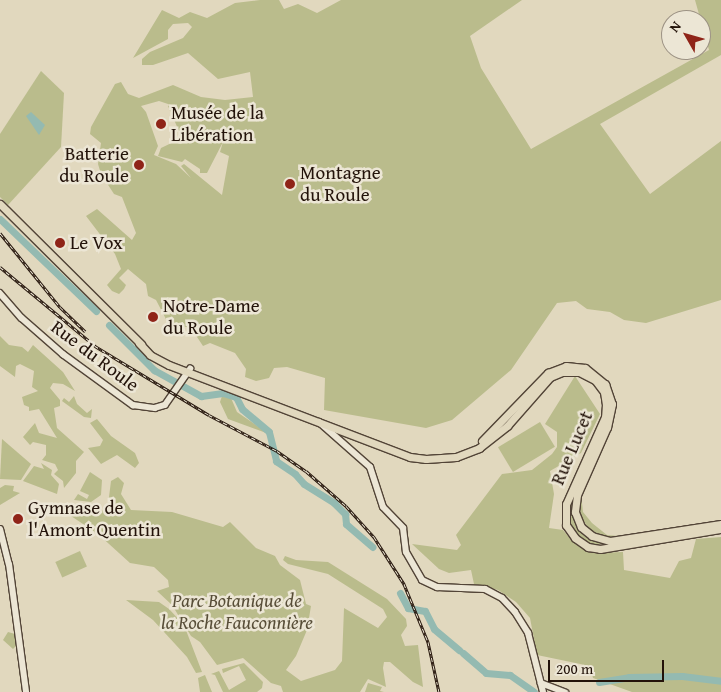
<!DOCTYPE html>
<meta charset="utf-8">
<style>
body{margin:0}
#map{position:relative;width:721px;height:692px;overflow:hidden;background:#e1d8be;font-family:"Gentium Book Plus",serif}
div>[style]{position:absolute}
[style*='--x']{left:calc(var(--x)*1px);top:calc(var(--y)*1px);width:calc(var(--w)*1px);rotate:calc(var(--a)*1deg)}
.green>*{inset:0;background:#babc8c;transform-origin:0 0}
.water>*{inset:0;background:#94bab1}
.river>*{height:7px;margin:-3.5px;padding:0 3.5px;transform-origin:3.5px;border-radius:3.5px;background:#94bab1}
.roads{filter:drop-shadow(1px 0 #524437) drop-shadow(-1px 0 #524437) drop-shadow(0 1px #524437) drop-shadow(0 -1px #524437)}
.tertiary>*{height:5.5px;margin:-2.75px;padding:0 2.75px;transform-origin:2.75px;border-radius:2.75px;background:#ece6d5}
.secondary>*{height:6px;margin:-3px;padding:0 3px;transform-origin:3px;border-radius:3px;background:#ece6d5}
.primary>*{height:7px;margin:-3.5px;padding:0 3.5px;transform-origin:3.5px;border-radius:3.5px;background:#e1d8be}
.rail>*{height:3px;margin-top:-1.5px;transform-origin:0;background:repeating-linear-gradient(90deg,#ece6d5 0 4px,#23130a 0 8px);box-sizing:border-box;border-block:1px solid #23130a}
.dots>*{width:14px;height:14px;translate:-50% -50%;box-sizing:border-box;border:2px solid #ece6d5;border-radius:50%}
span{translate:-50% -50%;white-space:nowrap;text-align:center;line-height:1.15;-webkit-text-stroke:5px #ece6d5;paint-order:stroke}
.poi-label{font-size:19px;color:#23130a}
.left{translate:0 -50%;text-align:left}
.right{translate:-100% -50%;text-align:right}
.street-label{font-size:19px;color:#23130a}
.park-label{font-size:19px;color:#584e38;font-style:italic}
.north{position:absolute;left:661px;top:10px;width:50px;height:50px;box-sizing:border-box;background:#ece6d5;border:1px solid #9c9284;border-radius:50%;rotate:308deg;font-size:14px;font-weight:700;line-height:20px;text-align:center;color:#23130a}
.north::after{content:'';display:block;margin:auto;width:18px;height:22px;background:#8f2418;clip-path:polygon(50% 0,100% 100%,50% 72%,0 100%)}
.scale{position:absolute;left:548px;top:660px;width:116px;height:22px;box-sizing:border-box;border:2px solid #23130a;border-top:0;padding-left:6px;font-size:15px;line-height:18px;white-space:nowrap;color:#23130a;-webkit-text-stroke:4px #ece6d5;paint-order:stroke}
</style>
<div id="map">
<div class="green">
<div style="clip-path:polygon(evenodd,260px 0,279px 0,284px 9px,298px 4px,317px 13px,341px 0,522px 0,470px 36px,481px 68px,531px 149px,709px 50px,695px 0,721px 0,721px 55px,600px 124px,650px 194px,721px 141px,721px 300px,646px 323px,624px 320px,610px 312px,587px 309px,576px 301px,557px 303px,511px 370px,452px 420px,426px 428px,324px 410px,325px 378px,287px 367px,274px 368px,269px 378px,256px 381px,245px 377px,246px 369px,235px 353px,210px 343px,203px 346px,191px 328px,168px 323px,156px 300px,148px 296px,146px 284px,128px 269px,119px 278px,126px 285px,124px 289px,119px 294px,112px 291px,107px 285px,121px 269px,115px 254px,86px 216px,97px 209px,132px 240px,136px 233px,122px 197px,114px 194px,101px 174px,98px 164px,101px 143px,90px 134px,91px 127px,115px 84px,121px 82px,128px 94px,139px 98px,173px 85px,201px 97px,225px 100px,253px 97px,250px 72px,218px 79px,188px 53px,153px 65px,142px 65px,142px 59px,150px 52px,183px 38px,192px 27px,188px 23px,173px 24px,168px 30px,168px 39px,133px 58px,162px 10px,179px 18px,190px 12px,207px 18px,235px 3px,260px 0,159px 101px,171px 105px,168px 106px,182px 138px,161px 148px,158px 156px,182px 162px,185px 159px,200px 169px,200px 173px,207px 173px,223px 142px,220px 152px,229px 156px,222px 195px,184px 164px,181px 166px,191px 178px,176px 164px,154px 155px,158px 146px,146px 112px,141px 106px,159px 101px)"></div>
<div style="clip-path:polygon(41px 71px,64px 93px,61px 147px,8px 205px,0 197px,0 134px)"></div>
<div style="clip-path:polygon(0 336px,9px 345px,22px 347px,28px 352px,33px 345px,63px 372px,75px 391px,63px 384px,53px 383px,50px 388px,60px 400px,60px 406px,54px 408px,57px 428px,84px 452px,76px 461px,76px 473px,64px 488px,63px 481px,54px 474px,58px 470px,55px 464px,42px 460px,46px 455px,46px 445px,33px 442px,30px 445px,23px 437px,35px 423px,39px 433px,57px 438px,39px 409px,29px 411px,29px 407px,24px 405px,22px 397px,38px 391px,32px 387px,34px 371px,20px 364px,16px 366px,15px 377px,0 366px)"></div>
<div style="clip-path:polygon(575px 376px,600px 414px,581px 453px,550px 471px,554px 494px,549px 528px,563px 530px,572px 541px,591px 553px,623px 552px,624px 570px,670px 578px,679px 561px,691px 558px,696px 539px,721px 537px,721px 692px,632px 692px,593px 678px,590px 666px,537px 655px,530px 618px,516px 602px,498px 590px,474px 584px,471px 570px,449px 573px,439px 569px,412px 544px,457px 550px,461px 545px,456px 535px,502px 474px,532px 470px,552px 454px,557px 447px,557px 432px,545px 424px)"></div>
<div style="clip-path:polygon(74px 396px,77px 404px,87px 413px,92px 409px,91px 418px,84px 417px,62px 401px,64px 398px,69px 402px)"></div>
<div style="clip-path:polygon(222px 396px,231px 398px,237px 412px,269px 434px,228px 419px,220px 402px)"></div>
<div style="clip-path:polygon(97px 419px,111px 436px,135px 453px,139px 463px,135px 468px,117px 455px,101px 464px,88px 448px,100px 446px,103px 440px,90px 423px)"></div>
<div style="left:540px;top:422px;width:29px;height:49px;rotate:59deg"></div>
<div style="clip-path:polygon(2px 439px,31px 464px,21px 480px,0 479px)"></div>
<div style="clip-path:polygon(41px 463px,52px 470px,51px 475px,59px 484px,57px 494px,23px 481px,34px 466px,44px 469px)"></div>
<div style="clip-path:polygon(90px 472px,102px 480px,101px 495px,91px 502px,74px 500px,78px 494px,87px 499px,89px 495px,80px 491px)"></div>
<div style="clip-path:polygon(118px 477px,124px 483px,121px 494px,131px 510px,172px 512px,223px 527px,230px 522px,256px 548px,275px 556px,280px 565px,300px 580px,306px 604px,311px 606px,307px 630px,296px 656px,286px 670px,301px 681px,335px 670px,342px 661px,344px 608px,378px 628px,387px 617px,383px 609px,328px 574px,288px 564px,283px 560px,285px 556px,296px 560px,328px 562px,387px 599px,406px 619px,407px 626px,401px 635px,405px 646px,418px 645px,423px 687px,413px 682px,390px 662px,384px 662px,383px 668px,386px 687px,368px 679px,360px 692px,283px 692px,281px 686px,271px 683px,243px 658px,217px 665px,200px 642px,191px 636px,172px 605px,157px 591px,169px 587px,168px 580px,154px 567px,130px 563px,98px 534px,68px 514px,68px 510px,72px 507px,85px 514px,102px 511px,108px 505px,111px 481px)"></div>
<div style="clip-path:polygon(5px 485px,14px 486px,13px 491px,20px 493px,0 505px,0 488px)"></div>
<div style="clip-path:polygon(574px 494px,572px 515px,578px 528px,593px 541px,613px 544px,591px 544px,576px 535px,568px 522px,569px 505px)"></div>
<div style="clip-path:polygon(581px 494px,583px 512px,592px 523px,607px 535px,619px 536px,610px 538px,591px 532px,579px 514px)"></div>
<div style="left:80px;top:551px;width:17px;height:27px;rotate:66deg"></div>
<div style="clip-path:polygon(126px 600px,159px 602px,169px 609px,184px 625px,202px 672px,196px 673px,187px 657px,153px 620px)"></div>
<div style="clip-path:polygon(8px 632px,15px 634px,16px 646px,13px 649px,3px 640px)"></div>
<div style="clip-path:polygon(244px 663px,263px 682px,262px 688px,257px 692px,223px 692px,215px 675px,211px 674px,219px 671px,229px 690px,246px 680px,239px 666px,223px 673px,222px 669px)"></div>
<div style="clip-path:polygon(205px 675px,207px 680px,212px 692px,200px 692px,198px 678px)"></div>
<div style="clip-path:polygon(368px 683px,382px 687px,380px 691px,384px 692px,365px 692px)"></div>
</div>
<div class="water">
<div style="clip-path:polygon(31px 112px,45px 125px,39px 135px,26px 116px)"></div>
</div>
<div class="river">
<div style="--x:0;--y:219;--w:133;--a:43.8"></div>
<div style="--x:109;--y:325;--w:64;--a:45"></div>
<div style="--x:154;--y:370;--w:54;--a:29"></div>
<div style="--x:201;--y:396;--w:22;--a:-8"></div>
<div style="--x:223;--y:393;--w:14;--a:17"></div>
<div style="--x:236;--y:397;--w:13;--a:63"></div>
<div style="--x:242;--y:409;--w:35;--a:40"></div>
<div style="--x:269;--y:432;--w:30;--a:76"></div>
<div style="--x:276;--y:461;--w:23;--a:34"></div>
<div style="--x:295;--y:474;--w:13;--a:48"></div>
<div style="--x:304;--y:484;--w:36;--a:32"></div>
<div style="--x:334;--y:503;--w:16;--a:45"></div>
<div style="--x:345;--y:514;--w:10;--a:84"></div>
<div style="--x:346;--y:524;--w:35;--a:41"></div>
<div style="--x:400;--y:593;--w:17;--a:62"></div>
<div style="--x:408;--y:608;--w:17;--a:10"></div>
<div style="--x:425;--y:611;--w:20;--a:63"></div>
<div style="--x:434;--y:629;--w:33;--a:40"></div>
<div style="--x:463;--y:653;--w:30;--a:41"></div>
<div style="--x:486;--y:673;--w:24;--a:5"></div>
<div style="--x:510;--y:675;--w:29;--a:35"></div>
<div style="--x:599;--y:682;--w:30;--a:-9"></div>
<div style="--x:629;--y:677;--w:53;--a:-1.1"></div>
<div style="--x:682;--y:676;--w:39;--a:7"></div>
</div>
<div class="roads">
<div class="tertiary">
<div style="--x:0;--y:293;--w:33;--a:49"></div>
<div style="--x:22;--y:318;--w:55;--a:41.3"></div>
<div style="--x:63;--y:354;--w:87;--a:36.1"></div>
<div style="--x:133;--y:405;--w:22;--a:8"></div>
<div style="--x:155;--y:408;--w:10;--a:-17"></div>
<div style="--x:165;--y:405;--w:44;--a:-55.2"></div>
<div style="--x:541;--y:683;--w:26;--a:21"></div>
</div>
<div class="secondary">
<div style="--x:319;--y:422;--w:68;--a:41.4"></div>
<div style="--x:370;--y:467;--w:42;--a:72"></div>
<div style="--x:383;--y:507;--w:29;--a:46"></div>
<div style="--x:403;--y:528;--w:24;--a:83"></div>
<div style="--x:406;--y:552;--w:32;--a:60"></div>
<div style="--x:422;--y:580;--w:17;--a:25"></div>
<div style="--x:437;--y:587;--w:48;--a:2.4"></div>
<div style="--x:485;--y:589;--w:19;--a:28"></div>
<div style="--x:502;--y:598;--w:19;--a:47"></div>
<div style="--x:515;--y:612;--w:25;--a:58"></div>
<div style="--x:528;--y:633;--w:61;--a:75.7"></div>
<div style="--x:0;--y:529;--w:36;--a:76"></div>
<div style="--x:9;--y:564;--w:129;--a:82.4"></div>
</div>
<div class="primary">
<div style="--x:0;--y:204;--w:199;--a:44.8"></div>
<div style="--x:139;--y:343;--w:16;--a:47"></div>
<div style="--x:150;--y:355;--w:21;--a:28"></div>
<div style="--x:169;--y:365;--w:258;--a:20.9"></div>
<div style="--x:410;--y:457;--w:16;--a:7"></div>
<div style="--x:426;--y:459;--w:30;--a:-4"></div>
<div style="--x:456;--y:457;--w:25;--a:-21"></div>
<div style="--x:479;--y:448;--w:36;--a:-38"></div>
<div style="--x:507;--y:426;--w:65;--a:-48.7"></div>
<div style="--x:550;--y:377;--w:13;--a:-23"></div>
<div style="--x:562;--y:372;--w:17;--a:0"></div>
<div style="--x:579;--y:372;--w:18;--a:27"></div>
<div style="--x:595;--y:380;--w:15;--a:53"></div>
<div style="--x:604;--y:392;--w:12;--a:81"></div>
<div style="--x:606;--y:404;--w:13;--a:94"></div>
<div style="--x:605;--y:417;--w:95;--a:114.1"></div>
<div style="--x:566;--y:504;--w:21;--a:90"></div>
<div style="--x:566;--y:525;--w:16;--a:55"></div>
<div style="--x:575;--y:538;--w:16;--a:35"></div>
<div style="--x:588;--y:547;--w:12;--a:9"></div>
<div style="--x:600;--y:549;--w:123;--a:-9.4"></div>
<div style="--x:482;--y:441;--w:95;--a:-45.9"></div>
<div style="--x:548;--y:373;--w:19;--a:-21"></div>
<div style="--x:566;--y:366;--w:19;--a:6"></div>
<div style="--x:585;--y:368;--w:26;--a:39"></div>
<div style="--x:605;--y:384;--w:21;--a:71"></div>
<div style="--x:612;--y:404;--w:24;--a:102"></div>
<div style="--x:607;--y:427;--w:74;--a:113.8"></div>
<div style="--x:577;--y:495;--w:17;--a:97"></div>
<div style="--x:575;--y:512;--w:16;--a:68"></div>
<div style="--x:581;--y:527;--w:14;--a:39"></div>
<div style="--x:592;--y:536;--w:19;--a:16"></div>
<div style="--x:610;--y:541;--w:112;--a:-8.7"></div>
</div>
</div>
<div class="rail">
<div style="--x:0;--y:233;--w:95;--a:51"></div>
<div style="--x:60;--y:307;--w:35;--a:44"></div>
<div style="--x:0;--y:267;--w:124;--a:39.7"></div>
<div style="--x:95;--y:346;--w:133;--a:31.2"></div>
<div style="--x:209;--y:415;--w:77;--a:27.9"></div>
<div style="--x:277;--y:451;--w:35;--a:35"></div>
<div style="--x:306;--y:471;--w:53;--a:41.2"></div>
<div style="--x:346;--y:506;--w:42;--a:47.9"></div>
<div style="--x:374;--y:537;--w:56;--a:57.4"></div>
<div style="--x:404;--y:584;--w:63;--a:67.5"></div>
<div style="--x:428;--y:642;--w:51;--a:77.6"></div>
</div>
<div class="dots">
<div style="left:161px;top:124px;background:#8f2418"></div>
<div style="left:139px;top:165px;background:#8f2418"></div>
<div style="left:290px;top:184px;background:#8f2418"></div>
<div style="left:60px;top:243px;background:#8f2418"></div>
<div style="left:153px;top:317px;background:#8f2418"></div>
<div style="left:18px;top:519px;background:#8f2418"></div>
</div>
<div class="poi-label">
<span class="left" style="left:171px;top:124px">Musée de la<br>Libération</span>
<span class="right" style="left:129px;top:165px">Batterie<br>du Roule</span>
<span class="left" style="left:300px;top:184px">Montagne<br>du Roule</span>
<span class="left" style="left:70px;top:243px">Le Vox</span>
<span class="left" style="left:163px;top:317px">Notre-Dame<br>du Roule</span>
<span class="left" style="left:28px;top:519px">Gymnase de<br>l'Amont Quentin</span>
</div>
<div class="street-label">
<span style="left:95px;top:356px;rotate:37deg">Rue du Roule</span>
<span style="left:572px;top:448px;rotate:-67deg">Rue Lucet</span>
</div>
<div class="park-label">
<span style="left:237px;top:612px">Parc Botanique de<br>la Roche Fauconnière</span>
</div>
<div class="north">N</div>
<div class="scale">200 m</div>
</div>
